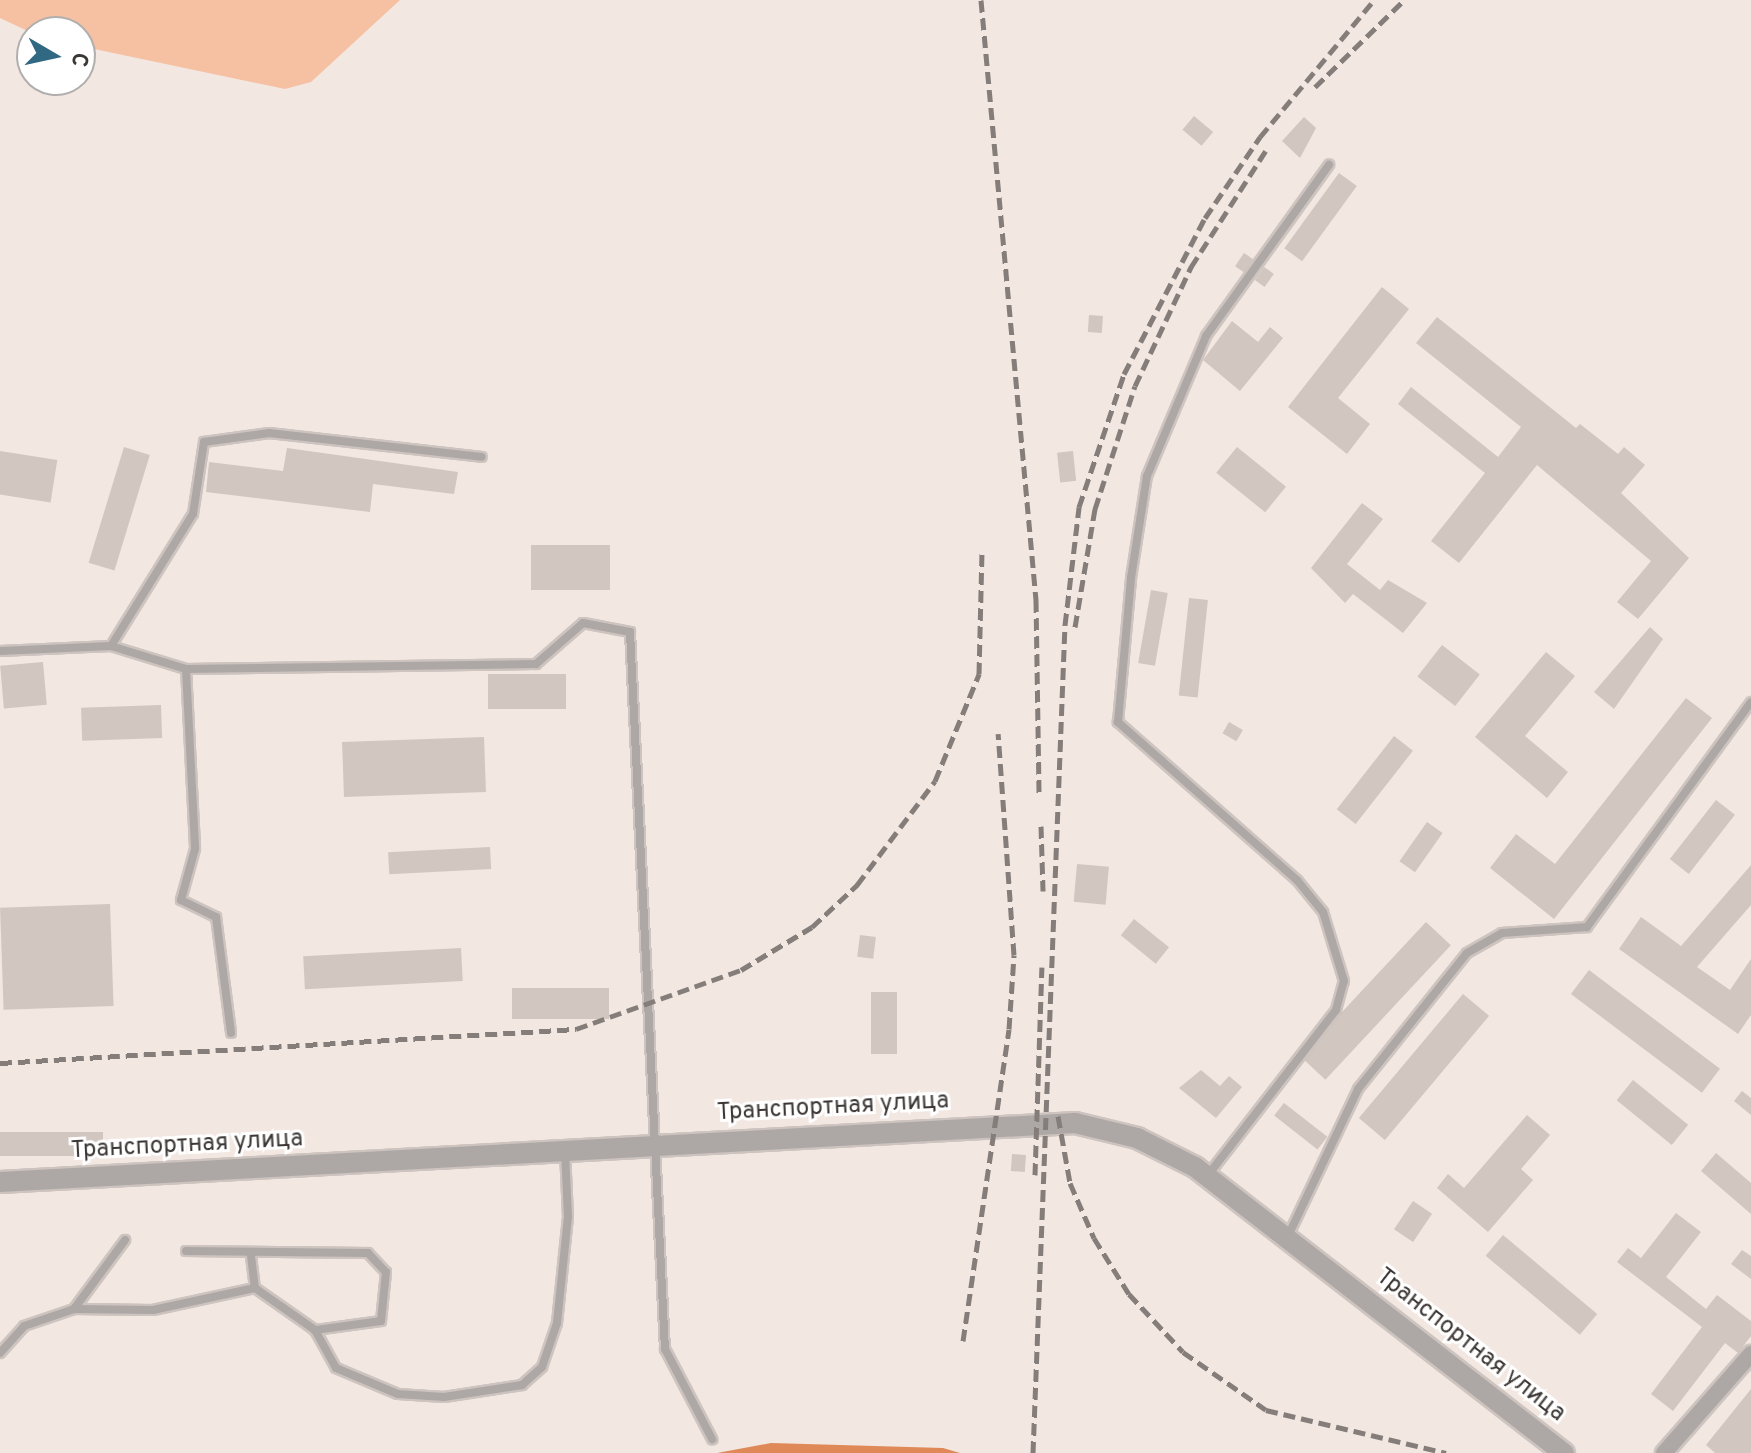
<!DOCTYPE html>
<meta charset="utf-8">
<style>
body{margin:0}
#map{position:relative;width:1751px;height:1453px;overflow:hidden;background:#f2e7e1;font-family:Overpass,sans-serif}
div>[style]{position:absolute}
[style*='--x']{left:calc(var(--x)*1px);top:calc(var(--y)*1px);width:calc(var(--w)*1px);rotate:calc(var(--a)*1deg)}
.green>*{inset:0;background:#f6c0a2}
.water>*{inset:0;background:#de8957}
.building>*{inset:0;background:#d1c6c0;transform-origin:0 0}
.roads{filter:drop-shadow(2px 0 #cec4bf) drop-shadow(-2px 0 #cec4bf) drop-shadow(0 2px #cec4bf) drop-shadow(0 -2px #cec4bf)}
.service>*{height:8px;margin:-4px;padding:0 4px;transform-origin:4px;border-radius:4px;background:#ada8a6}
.minor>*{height:16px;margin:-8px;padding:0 8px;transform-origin:8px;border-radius:8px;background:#ada8a6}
.tertiary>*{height:20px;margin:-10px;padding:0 10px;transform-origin:10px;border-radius:10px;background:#ada8a6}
.rail>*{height:5px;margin-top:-2.5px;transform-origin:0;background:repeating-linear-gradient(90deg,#847d79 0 12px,transparent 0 18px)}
span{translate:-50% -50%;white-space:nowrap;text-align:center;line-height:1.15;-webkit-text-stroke:6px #fff;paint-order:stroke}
.street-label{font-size:24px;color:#3c3735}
.north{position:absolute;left:16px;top:16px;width:80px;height:80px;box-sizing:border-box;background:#fff;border:2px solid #b1afae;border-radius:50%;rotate:99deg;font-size:22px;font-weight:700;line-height:32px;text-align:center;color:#3c3735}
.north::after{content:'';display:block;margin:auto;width:28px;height:36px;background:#316983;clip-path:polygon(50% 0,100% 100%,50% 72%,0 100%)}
</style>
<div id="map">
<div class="green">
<div style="clip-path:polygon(0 0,400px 0,311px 82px,285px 89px,80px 46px,80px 32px,32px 33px,0 18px)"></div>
</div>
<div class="water">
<div style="clip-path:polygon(771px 1443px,943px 1448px,960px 1453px,717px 1453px)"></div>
</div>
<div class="building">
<div style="left:1194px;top:116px;width:25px;height:18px;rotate:40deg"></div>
<div style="clip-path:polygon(1304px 117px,1316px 128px,1300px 158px,1282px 141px)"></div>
<div style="left:1339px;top:173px;width:22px;height:93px;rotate:36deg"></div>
<div style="left:1244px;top:253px;width:11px;height:16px;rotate:34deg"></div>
<div style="left:1264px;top:267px;width:12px;height:16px;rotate:35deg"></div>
<div style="clip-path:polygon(1382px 287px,1409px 309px,1338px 398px,1370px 424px,1347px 454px,1288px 407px)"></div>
<div style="left:1089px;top:315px;width:14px;height:17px;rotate:4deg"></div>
<div style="clip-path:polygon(1437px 317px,1576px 428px,1580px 424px,1618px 454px,1624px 447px,1645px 465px,1621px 493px,1689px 558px,1638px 619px,1617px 602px,1651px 561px,1537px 465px,1459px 563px,1431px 541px,1485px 473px,1398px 404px,1411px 387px,1498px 457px,1521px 427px,1416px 343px)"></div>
<div style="clip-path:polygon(1232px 321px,1258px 342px,1270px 327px,1283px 338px,1240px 391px,1203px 360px)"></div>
<div style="left:124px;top:447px;width:27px;height:121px;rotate:17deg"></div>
<div style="left:1237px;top:447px;width:63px;height:33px;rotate:39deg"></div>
<div style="clip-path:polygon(287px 448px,458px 472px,454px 494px,373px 484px,370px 512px,206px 492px,209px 462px,283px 471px)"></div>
<div style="left:0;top:451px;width:58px;height:43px;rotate:9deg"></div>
<div style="left:1073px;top:451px;width:30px;height:16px;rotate:84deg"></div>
<div style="clip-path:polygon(1362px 503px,1383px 519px,1347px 564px,1380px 590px,1388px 580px,1427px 603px,1403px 633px,1353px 594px,1345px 603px,1311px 568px)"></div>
<div style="left:610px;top:545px;width:45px;height:79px;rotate:90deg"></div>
<div style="left:1151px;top:590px;width:17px;height:74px;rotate:10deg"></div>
<div style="left:1189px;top:598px;width:19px;height:98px;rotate:6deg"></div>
<div style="clip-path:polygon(1650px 627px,1663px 639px,1614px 709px,1594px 692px)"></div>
<div style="left:1442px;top:645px;width:48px;height:40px;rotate:38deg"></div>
<div style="clip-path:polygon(1546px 652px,1575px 676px,1525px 736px,1568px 772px,1547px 798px,1475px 737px)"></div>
<div style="left:43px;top:662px;width:43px;height:43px;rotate:85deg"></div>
<div style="left:566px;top:674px;width:35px;height:78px;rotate:90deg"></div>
<div style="clip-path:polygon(1686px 698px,1712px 718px,1554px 919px,1490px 868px,1516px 834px,1555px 864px)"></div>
<div style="left:161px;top:705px;width:33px;height:80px;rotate:88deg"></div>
<div style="left:1229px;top:722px;width:16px;height:13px;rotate:30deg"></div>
<div style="left:1394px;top:736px;width:24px;height:93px;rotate:38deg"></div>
<div style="left:484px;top:737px;width:55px;height:142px;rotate:88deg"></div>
<div style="left:1716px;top:800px;width:24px;height:75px;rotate:38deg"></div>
<div style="left:1427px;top:822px;width:19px;height:48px;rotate:35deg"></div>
<div style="left:490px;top:847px;width:22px;height:102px;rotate:87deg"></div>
<div style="left:1077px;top:864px;width:32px;height:38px;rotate:5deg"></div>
<div style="clip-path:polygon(1751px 865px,1751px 905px,1697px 967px,1730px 990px,1751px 959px,1751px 1015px,1738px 1034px,1619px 949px,1641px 917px,1681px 946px)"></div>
<div style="left:110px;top:904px;width:102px;height:110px;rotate:88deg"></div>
<div style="left:1134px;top:919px;width:45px;height:21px;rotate:39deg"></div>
<div style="left:1426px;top:922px;width:34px;height:184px;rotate:43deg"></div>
<div style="left:860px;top:935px;width:16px;height:22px;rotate:7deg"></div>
<div style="left:461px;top:948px;width:33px;height:158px;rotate:87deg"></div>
<div style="left:1589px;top:970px;width:164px;height:30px;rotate:37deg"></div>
<div style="left:512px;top:988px;width:97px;height:31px"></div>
<div style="left:871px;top:992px;width:26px;height:62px"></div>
<div style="left:1463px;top:994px;width:34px;height:162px;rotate:40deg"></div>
<div style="clip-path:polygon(1201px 1070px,1220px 1086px,1229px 1076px,1242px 1087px,1216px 1118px,1179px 1088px)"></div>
<div style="left:1633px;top:1080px;width:71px;height:26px;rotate:39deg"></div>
<div style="clip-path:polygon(1742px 1091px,1751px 1098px,1751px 1115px,1734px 1101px)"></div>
<div style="left:1284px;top:1103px;width:55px;height:16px;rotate:38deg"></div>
<div style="clip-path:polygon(1527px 1115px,1550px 1135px,1521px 1169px,1533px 1180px,1488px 1232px,1437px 1188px,1448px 1174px,1464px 1188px)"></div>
<div style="left:103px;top:1132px;width:24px;height:103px;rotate:90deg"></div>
<div style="clip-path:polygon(1716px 1153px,1751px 1183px,1751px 1214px,1701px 1171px)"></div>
<div style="left:1012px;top:1154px;width:14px;height:17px;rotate:4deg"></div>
<div style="left:1413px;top:1201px;width:23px;height:34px;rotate:34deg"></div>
<div style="clip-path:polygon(1676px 1213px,1701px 1232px,1666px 1277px,1706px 1309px,1717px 1295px,1751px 1321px,1751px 1336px,1738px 1353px,1725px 1343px,1673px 1411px,1651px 1394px,1702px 1327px,1617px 1262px,1628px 1248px,1641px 1258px)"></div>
<div style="left:1503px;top:1235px;width:123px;height:27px;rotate:40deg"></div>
<div style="clip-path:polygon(1742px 1250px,1751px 1256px,1751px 1279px,1731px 1264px)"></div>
<div style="clip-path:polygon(1751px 1389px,1751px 1453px,1715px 1453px,1706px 1445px)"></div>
</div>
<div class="roads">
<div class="service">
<div style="--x:111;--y:646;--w:155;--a:-58.2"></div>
<div style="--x:193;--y:514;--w:73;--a:-81.3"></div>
<div style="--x:204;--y:442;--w:66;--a:-7.9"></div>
<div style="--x:269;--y:433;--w:214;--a:6.4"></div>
<div style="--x:0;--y:651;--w:111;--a:-2.6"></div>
<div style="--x:111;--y:646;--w:78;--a:17"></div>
<div style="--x:186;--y:669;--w:350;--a:-0.8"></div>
<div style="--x:536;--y:664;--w:62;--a:-41.1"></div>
<div style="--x:583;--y:623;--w:48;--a:10.8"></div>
<div style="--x:630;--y:632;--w:718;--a:87.21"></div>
<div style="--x:665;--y:1349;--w:102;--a:62.4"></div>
<div style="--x:186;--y:669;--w:180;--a:87.1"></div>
<div style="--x:195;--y:849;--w:53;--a:105.4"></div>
<div style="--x:181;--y:900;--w:39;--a:26"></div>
<div style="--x:216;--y:917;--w:117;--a:82.6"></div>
<div style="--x:1208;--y:1175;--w:209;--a:-52.2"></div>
<div style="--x:1336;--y:1010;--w:30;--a:-75"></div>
<div style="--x:1344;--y:981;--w:72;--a:-106.9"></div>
<div style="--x:1323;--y:912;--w:41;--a:-129.1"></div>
<div style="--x:1297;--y:880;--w:239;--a:-138.6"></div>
<div style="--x:1118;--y:722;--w:145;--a:-84.8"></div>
<div style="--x:1131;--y:578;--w:103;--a:-81.1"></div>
<div style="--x:1147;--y:476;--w:152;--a:-67.1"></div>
<div style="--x:1206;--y:336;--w:211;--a:-54.3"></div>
<div style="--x:1288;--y:1236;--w:163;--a:-64.5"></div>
<div style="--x:1358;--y:1089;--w:174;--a:-51.3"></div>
<div style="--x:1467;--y:953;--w:40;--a:-29.7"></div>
<div style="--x:1502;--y:933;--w:85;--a:-4"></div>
<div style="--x:1587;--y:927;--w:278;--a:-53.9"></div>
<div style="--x:186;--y:1251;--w:182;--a:0.6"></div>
<div style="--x:368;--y:1253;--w:26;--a:47"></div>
<div style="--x:386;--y:1272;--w:49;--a:95.8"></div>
<div style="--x:381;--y:1321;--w:67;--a:172.2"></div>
<div style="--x:251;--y:1256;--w:32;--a:83"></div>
<div style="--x:74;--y:1309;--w:86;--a:-53.5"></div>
<div style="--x:0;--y:1353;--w:36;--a:-48"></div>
<div style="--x:24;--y:1326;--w:53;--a:-18.8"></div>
<div style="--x:74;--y:1309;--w:79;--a:0.7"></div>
<div style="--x:153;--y:1310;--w:104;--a:-12.2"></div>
<div style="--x:255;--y:1288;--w:73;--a:35"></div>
<div style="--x:315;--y:1330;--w:43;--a:61.1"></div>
<div style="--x:336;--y:1368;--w:67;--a:22.8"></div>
<div style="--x:398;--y:1394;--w:46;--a:3.7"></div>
<div style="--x:444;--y:1397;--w:79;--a:-8.7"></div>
<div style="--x:522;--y:1385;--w:27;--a:-42"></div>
<div style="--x:542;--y:1367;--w:46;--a:-71.2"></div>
<div style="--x:557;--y:1323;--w:107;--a:-84.1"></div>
<div style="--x:568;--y:1217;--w:65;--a:-92.6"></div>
</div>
<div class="minor">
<div style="--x:1664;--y:1453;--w:132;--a:-48.7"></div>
</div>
<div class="tertiary">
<div style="--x:0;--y:1182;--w:1077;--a:-3.14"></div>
<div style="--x:1075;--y:1123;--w:64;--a:13.6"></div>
<div style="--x:1137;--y:1138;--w:65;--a:26.6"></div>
<div style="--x:1195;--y:1167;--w:467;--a:37.8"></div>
</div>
</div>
<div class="rail">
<div style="--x:981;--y:0;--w:603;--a:84.76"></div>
<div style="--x:1036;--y:600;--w:196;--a:89.1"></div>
<div style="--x:1315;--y:87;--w:124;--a:-44.3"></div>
<div style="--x:1075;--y:627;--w:120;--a:-80.4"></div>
<div style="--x:1095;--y:509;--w:129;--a:-72"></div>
<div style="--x:1135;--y:386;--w:132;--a:-64.8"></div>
<div style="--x:1191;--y:267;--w:139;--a:-57.3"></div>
<div style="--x:1041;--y:826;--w:65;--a:88.2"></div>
<div style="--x:0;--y:1063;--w:577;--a:-3.38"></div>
<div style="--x:576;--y:1029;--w:175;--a:-19.7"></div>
<div style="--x:741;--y:970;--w:83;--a:-31.2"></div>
<div style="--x:812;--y:927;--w:62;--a:-43"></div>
<div style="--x:857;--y:885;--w:130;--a:-53.1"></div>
<div style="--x:935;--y:781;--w:116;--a:-67.6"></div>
<div style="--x:979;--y:674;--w:121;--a:-88.6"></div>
<div style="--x:1058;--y:1116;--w:68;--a:79.8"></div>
<div style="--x:1070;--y:1183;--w:60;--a:66.4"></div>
<div style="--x:1094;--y:1238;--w:66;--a:58"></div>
<div style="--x:1129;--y:1294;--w:79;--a:47"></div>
<div style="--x:1183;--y:1352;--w:101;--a:34.9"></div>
<div style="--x:1266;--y:1410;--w:185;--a:13.4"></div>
<div style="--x:1035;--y:1175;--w:208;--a:-88.1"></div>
<div style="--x:963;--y:1341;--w:315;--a:-81.6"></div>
<div style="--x:1009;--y:1029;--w:74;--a:-86.1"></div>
<div style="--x:1014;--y:955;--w:222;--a:-94.1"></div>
<div style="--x:1033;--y:1453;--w:829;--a:-87.79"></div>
<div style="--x:1065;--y:625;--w:119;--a:-83.2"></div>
<div style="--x:1079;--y:507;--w:140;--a:-71.3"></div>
<div style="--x:1124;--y:374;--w:176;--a:-62.6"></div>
<div style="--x:1205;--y:218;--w:98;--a:-55.8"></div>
<div style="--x:1260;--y:137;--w:178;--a:-50.2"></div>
</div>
<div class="street-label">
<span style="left:833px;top:1108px;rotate:-3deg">Транспортная улица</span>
<span style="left:187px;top:1146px;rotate:-3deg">Транспортная улица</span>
<span style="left:1470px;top:1346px;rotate:38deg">Транспортная улица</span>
</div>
<div class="north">С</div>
</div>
